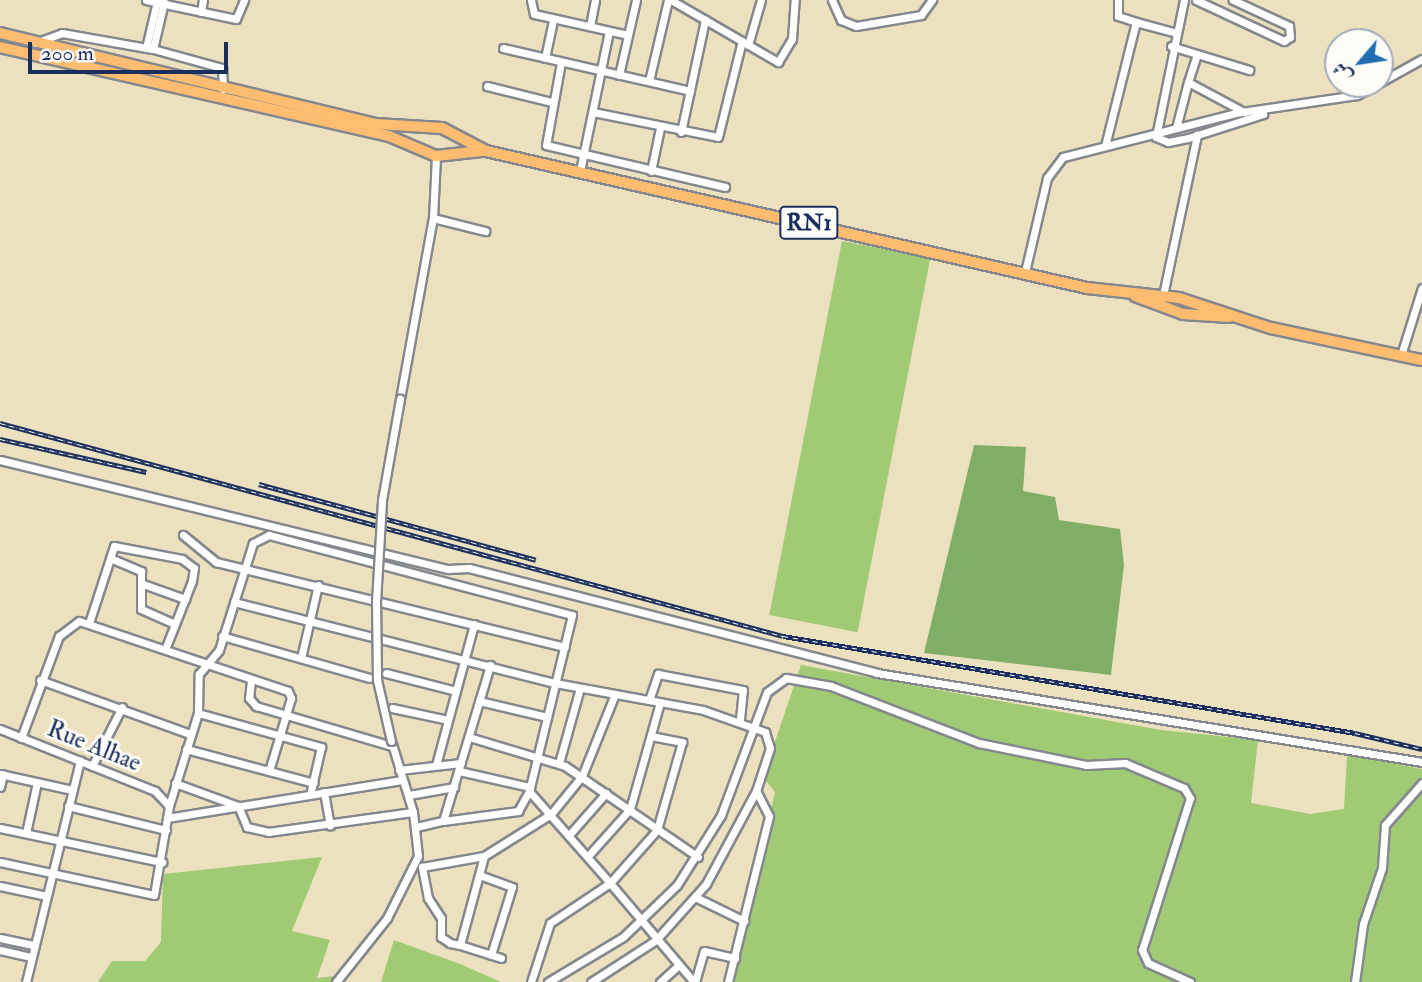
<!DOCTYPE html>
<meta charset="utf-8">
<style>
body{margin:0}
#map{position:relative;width:1422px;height:982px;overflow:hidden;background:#ece1bf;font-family:"IM FELL Double Pica",Amiri,serif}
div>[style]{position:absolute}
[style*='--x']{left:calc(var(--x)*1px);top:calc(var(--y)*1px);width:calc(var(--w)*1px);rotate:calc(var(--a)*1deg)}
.green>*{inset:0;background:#a1ca75;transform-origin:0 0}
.forest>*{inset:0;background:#80ae66}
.roads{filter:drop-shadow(2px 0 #84888e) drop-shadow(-2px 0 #84888e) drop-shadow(0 2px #84888e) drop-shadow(0 -2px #84888e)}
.street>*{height:7px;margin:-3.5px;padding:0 3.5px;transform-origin:3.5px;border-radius:3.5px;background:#fff}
.primary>*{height:10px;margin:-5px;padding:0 5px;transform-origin:5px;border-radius:5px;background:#fdbc70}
.rail>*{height:4.5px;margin-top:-2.25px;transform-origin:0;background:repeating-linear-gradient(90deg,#fdfcf7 0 5px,#1b2f5e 0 10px);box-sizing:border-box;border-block:2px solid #1b2f5e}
.bridges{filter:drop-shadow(2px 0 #84888e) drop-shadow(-2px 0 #84888e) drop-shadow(0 2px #84888e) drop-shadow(0 -2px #84888e)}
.street-bridge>*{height:7px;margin:-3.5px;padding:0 3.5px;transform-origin:3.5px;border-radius:3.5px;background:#fff}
span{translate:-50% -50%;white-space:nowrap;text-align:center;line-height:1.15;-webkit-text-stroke:6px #fdfcf7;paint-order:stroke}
.shield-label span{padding:2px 5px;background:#fdfcf7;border:2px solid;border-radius:5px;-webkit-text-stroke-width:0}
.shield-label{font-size:23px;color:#1b2f5e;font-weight:700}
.street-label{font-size:24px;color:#1b2f5e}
.north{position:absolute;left:1324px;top:28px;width:70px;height:70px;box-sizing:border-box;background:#fdfcf7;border:2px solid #a3aaba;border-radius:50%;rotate:241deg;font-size:19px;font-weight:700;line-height:28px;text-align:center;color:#1b2f5e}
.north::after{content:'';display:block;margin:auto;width:24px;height:32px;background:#1f6fb2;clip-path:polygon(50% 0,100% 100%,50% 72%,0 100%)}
.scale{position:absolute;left:28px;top:42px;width:200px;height:32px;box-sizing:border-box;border:4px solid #1b2f5e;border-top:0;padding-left:9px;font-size:21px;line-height:24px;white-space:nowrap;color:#1b2f5e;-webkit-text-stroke:5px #fdfcf7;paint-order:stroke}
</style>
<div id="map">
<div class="green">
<div style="left:842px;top:241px;width:90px;height:381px;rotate:11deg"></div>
<div style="clip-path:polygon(801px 665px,1161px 730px,1258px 740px,1251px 803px,1310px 814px,1344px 809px,1347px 755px,1422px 769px,1422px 982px,731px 982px,775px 792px,763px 777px)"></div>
<div style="clip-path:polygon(322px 857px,292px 931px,330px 940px,317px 978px,337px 976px,333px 982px,98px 982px,112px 961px,145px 961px,161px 942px,163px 874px)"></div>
<div style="clip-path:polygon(394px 940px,460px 964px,501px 982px,381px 982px)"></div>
</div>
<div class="forest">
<div style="clip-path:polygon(974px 445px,1026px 447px,1023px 491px,1055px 497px,1059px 520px,1120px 529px,1124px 565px,1111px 675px,924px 653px)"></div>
</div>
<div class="roads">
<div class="street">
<div style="--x:146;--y:0;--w:92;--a:11.9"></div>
<div style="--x:236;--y:19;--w:21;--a:-67"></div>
<div style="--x:531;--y:0;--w:14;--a:78"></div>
<div style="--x:534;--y:14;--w:96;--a:12.6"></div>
<div style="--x:671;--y:0;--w:124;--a:30.1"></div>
<div style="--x:778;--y:62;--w:27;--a:-59"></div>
<div style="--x:792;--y:39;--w:39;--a:-86"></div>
<div style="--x:832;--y:0;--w:22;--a:66"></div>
<div style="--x:841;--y:20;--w:16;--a:22"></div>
<div style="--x:856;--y:26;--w:66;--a:-9.6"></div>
<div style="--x:921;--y:15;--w:19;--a:-54"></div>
<div style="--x:1118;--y:0;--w:16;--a:90"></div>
<div style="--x:1118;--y:16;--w:19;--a:18"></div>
<div style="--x:1184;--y:0;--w:140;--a:101.6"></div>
<div style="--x:1156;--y:137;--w:13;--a:23"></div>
<div style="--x:1168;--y:142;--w:20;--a:-11"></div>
<div style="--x:1188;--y:138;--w:79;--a:-17.7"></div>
<div style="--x:1196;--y:0;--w:97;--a:25"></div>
<div style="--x:1284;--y:41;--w:7;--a:-34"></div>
<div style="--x:1290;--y:37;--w:11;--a:-95"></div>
<div style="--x:1289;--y:26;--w:62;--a:-155.1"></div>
<div style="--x:201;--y:12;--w:12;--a:-81"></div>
<div style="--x:590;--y:26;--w:26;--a:-79"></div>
<div style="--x:35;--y:43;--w:29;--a:-20"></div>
<div style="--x:62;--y:33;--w:92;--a:10"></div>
<div style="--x:153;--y:49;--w:72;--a:15.4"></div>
<div style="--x:222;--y:68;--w:21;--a:87"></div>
<div style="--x:748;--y:45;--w:47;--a:-73.9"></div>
<div style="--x:1171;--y:46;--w:82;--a:17.1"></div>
<div style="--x:146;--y:48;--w:48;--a:-76.8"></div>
<div style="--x:503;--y:48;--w:192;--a:12.9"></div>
<div style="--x:153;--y:49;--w:48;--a:-76.8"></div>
<div style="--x:545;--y:58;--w:40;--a:-78"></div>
<div style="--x:561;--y:62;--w:84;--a:100.2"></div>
<div style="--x:546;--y:145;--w:184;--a:13.2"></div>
<div style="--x:619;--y:75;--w:77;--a:-77.2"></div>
<div style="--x:649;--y:81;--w:83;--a:-76.8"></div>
<div style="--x:1188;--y:82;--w:29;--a:-72"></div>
<div style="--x:487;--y:86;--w:66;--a:14"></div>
<div style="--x:593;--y:112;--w:127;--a:11.3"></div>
<div style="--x:718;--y:137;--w:99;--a:-76"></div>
<div style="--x:1176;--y:128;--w:48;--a:-75.4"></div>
<div style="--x:1188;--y:82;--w:64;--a:28.2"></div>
<div style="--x:681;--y:132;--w:115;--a:-77.9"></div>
<div style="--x:1105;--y:146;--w:128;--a:-76"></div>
<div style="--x:1136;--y:22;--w:39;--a:15"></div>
<div style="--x:580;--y:171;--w:143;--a:-78.3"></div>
<div style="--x:651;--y:171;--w:44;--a:-78.2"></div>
<div style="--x:433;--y:218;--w:54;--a:14"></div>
<div style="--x:1025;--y:272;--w:97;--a:-76.8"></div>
<div style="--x:1047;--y:178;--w:26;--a:-53"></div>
<div style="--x:1063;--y:157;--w:178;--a:-14.3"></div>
<div style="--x:1235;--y:113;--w:123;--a:-8.4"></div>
<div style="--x:1357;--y:95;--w:74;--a:-29"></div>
<div style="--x:1163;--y:295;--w:164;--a:-78"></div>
<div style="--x:1401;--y:355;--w:70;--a:-72.6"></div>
<div style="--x:400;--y:399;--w:184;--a:-79.7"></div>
<div style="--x:433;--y:218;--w:62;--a:-87.2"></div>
<div style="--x:0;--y:460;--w:461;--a:13.7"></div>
<div style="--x:448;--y:569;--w:21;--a:-3"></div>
<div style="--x:469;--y:568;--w:421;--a:14.4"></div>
<div style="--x:877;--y:673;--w:552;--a:9.27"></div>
<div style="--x:183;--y:535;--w:43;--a:39.3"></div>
<div style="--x:216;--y:562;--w:359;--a:13.7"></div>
<div style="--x:110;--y:558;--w:34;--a:23"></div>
<div style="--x:141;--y:571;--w:38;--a:90"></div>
<div style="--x:141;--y:609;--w:37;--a:24"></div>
<div style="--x:143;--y:584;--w:45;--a:19.7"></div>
<div style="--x:234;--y:602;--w:331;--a:14.2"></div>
<div style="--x:555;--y:683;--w:150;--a:10.3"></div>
<div style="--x:703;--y:710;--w:66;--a:19.5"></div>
<div style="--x:765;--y:732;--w:17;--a:73"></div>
<div style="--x:770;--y:748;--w:45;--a:108"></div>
<div style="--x:756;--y:791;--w:106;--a:118.3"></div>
<div style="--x:706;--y:884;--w:75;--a:131.8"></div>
<div style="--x:656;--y:940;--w:77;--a:147.1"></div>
<div style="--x:89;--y:623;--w:81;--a:-72"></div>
<div style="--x:114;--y:546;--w:69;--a:10.8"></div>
<div style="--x:182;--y:559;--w:15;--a:37"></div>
<div style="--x:194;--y:568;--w:13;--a:99"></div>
<div style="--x:192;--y:581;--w:71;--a:111.5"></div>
<div style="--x:222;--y:636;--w:153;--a:15.9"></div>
<div style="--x:301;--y:658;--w:75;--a:-76.9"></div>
<div style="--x:386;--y:673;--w:72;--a:14.4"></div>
<div style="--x:40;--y:680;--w:159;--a:19.8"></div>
<div style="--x:251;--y:680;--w:18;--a:96"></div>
<div style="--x:249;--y:698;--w:11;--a:49"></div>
<div style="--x:256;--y:706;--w:142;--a:16.4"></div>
<div style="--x:649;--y:700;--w:28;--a:-71"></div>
<div style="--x:658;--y:674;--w:86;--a:10.7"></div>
<div style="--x:743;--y:690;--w:31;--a:96"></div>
<div style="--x:479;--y:701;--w:70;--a:13.2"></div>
<div style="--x:392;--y:708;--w:57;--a:12.1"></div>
<div style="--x:198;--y:713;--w:128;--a:15.5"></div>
<div style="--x:321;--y:747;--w:49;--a:102.9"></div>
<div style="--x:0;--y:729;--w:167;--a:21.8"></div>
<div style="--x:155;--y:791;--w:19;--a:47"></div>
<div style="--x:651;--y:736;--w:32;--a:11"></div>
<div style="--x:682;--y:742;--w:91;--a:105.9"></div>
<div style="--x:657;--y:830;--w:71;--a:131.6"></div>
<div style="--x:610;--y:883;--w:130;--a:49.7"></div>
<div style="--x:469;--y:737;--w:100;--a:16.8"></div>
<div style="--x:565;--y:766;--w:161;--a:34.4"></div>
<div style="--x:21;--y:738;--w:109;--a:-69.6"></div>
<div style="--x:59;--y:636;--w:25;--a:-37"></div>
<div style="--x:79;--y:621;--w:220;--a:18.5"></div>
<div style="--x:288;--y:691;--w:8;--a:67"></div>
<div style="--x:291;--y:698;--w:76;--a:106.8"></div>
<div style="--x:186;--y:749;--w:132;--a:14.9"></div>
<div style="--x:559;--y:763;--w:78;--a:-74.4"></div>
<div style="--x:436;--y:765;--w:146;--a:-74.9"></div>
<div style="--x:92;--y:766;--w:66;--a:-63"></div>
<div style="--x:399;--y:770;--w:62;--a:-6.4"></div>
<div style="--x:459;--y:771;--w:73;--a:12.7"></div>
<div style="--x:0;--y:774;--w:74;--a:12.5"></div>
<div style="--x:175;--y:783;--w:67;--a:20.1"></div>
<div style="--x:238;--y:806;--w:23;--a:67"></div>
<div style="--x:247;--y:827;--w:22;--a:13"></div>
<div style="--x:268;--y:832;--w:146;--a:-7.9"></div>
<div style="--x:0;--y:787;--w:13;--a:-77"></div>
<div style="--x:324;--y:792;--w:34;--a:80"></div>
<div style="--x:409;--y:795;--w:46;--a:-10.1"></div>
<div style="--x:68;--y:806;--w:101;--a:13.8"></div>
<div style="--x:167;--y:818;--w:238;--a:-9.2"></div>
<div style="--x:443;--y:821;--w:76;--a:-7.6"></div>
<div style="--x:518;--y:811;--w:23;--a:-61"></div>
<div style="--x:416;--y:827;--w:28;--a:-13"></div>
<div style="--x:443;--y:821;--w:163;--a:-73.2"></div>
<div style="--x:0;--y:828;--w:166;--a:11.9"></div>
<div style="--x:26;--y:833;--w:52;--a:-77.8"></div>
<div style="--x:569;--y:835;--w:56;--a:-48.6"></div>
<div style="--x:484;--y:856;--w:92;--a:105.1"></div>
<div style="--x:460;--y:945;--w:10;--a:-169"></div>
<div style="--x:450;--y:943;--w:11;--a:-146"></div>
<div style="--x:441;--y:937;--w:19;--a:-90"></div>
<div style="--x:441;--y:918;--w:24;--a:-123"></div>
<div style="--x:428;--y:898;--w:32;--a:-101"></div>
<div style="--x:422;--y:867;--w:63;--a:-10.1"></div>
<div style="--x:484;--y:856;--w:79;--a:-32.1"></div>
<div style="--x:551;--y:814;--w:49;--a:-50.8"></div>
<div style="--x:582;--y:776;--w:88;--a:-68.1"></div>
<div style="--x:588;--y:856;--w:63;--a:-48.2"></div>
<div style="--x:630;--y:809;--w:111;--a:-74.3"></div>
<div style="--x:0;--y:862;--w:157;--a:12.1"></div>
<div style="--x:154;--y:895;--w:90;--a:-80.4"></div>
<div style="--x:169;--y:806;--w:97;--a:-72.7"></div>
<div style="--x:198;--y:713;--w:39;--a:-89"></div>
<div style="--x:199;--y:674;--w:31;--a:-50"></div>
<div style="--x:219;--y:650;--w:112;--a:-72.4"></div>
<div style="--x:253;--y:543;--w:18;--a:-27"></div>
<div style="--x:269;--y:535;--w:313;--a:14.8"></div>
<div style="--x:572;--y:615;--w:181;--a:103.7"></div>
<div style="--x:529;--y:791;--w:123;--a:48.6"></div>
<div style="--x:610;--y:883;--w:72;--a:146.3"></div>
<div style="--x:550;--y:923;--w:62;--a:107.9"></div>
<div style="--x:482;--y:876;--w:32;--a:20"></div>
<div style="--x:512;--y:887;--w:71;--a:107.2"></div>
<div style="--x:0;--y:886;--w:48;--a:12"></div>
<div style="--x:695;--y:897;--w:55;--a:26.1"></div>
<div style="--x:0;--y:938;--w:35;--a:12"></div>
<div style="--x:460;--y:945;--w:43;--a:17.6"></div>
<div style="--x:0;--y:950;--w:32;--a:13"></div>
<div style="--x:26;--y:982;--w:228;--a:-76.3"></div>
<div style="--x:336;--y:982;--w:82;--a:-51.4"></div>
<div style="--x:387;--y:918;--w:69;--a:-63.4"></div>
<div style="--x:418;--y:856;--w:44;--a:-96.5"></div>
<div style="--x:413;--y:812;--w:74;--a:-107.2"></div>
<div style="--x:548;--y:982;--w:87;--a:-31"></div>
<div style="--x:623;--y:937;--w:75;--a:-43.9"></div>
<div style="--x:677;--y:885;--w:83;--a:-57.8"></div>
<div style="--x:721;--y:815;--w:131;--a:-69.5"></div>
<div style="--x:767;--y:692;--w:24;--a:-36"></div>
<div style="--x:786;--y:678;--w:46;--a:10.1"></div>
<div style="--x:831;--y:686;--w:159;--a:21.1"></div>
<div style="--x:979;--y:743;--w:109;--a:11.6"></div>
<div style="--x:1086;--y:765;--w:39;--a:-3"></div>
<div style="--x:1125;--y:763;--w:64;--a:23"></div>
<div style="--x:1184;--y:788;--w:12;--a:59"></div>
<div style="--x:1190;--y:798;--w:159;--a:107.5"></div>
<div style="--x:1142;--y:950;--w:14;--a:65"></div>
<div style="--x:1148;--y:963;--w:46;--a:24.3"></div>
<div style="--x:660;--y:982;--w:24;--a:-42"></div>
<div style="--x:695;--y:982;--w:32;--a:-74"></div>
<div style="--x:704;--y:951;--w:32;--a:13"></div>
<div style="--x:728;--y:982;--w:171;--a:-76.1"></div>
<div style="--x:769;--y:816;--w:28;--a:-117"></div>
<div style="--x:1355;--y:982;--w:59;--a:-82.1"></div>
<div style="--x:1363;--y:924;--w:59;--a:-71.3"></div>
<div style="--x:1382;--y:868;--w:43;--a:-86"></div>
<div style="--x:1385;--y:825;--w:56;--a:-48.6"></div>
</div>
<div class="primary">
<div style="--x:0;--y:33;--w:387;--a:13.6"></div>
<div style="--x:376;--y:124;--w:66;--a:3.5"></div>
<div style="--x:442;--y:128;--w:50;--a:27.6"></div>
<div style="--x:486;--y:151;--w:616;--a:12.84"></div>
<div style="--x:1087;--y:288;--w:93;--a:6.2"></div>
<div style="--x:1179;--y:298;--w:97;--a:18.1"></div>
<div style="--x:1271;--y:328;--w:154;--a:12"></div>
<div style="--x:0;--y:47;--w:399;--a:12.9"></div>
<div style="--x:389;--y:136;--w:51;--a:23.1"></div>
<div style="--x:436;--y:156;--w:46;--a:-6.2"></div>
<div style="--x:1135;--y:296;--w:51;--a:20.6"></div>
<div style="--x:1183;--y:314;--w:46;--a:3.7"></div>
</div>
</div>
<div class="rail">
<div style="--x:0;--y:423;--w:811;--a:15.22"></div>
<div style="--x:783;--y:636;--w:580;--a:9.62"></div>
<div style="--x:1355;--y:733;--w:69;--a:13.4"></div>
<div style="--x:0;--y:439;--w:150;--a:12.7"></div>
<div style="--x:259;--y:484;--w:287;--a:15.3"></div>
</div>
<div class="bridges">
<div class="street-bridge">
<div style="--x:391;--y:741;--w:63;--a:-102.9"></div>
<div style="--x:377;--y:680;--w:78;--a:-90.7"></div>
<div style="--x:376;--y:602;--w:102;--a:-86.6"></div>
<div style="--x:382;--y:500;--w:103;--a:-79.9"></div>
</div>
</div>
<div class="shield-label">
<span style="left:809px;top:223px">RN1</span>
</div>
<div class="street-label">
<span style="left:94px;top:746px;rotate:22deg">Rue Alhae</span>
</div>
<div class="north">ش</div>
<div class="scale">200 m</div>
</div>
